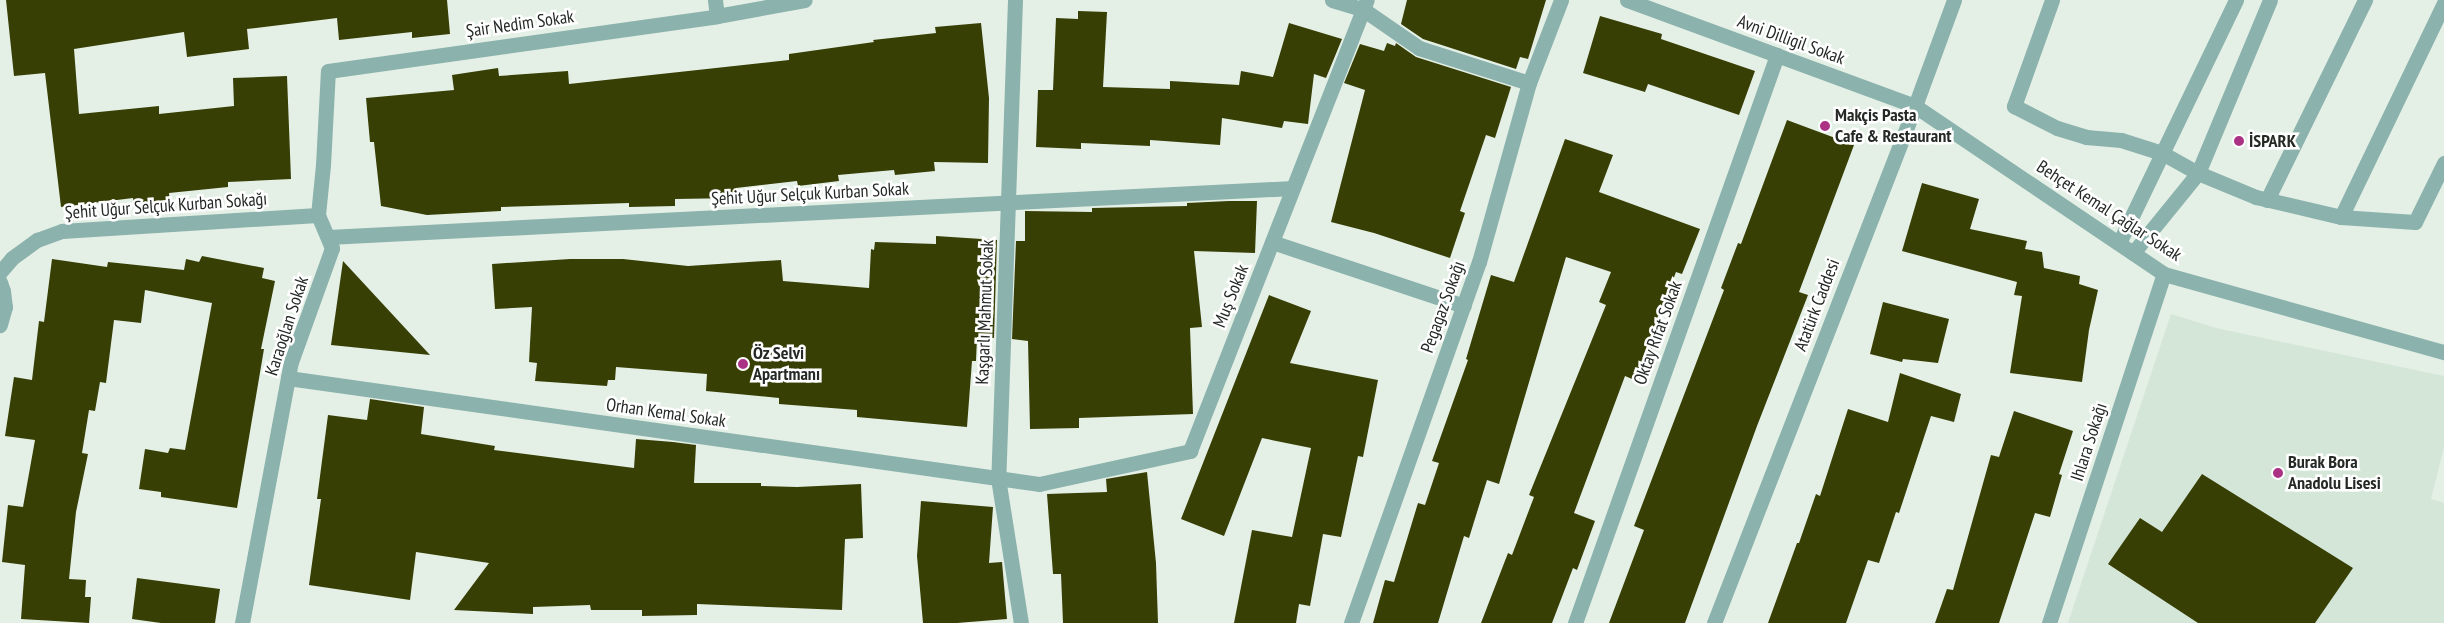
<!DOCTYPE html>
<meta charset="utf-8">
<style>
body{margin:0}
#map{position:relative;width:2444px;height:623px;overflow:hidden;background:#e4f0e6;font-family:"PT Sans Narrow",sans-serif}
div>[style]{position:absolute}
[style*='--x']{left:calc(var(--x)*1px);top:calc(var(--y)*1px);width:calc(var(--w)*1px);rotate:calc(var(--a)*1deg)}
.built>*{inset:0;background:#d4e6d7}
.building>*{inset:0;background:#383f05}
.minor>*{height:15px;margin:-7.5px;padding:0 7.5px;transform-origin:7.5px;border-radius:7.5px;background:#8bb2ac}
.dots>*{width:14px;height:14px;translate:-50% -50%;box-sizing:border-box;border:2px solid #fff;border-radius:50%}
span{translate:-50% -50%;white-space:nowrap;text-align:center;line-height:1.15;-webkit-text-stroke:5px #fff;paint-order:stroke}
.street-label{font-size:18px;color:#252926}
.poi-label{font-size:18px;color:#252926;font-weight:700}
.left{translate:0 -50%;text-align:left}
</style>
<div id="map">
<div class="built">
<div style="clip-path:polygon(2171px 314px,2216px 328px,2444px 376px,2444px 447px,2431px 499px,2444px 503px,2444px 623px,2068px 623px)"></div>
</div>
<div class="building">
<div style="clip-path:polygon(6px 0,447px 0,450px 34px,412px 38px,412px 32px,339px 40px,337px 18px,247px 29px,249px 49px,187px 57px,184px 32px,74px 49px,79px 114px,159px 106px,159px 114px,234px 106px,233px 78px,287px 76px,291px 179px,228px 182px,228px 187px,169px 193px,170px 204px,134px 208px,133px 198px,61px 207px,45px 73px,14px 76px)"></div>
<div style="clip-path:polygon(1407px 0,1546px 0,1528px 59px,1520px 57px,1516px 69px,1423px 39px,1401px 24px)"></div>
<div style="clip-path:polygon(1078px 11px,1107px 12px,1103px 87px,1170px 89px,1170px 81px,1239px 85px,1241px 71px,1273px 77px,1289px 23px,1342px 39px,1326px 78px,1314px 74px,1308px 124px,1284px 121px,1282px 128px,1222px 118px,1220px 145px,1150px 140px,1150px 146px,1081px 143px,1081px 149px,1036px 147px,1038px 90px,1053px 90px,1056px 18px,1078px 19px)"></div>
<div style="clip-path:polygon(1600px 16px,1662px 34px,1661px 39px,1755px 71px,1739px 115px,1648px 84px,1645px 92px,1583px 73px)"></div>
<div style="clip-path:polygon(981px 23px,989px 98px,988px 163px,934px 162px,935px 171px,895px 175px,894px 170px,838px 175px,839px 181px,798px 186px,797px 181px,736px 188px,737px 198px,675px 199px,675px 206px,629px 207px,629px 203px,501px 207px,501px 211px,427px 215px,381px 206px,374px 142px,370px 142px,366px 98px,454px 90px,452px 75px,498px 68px,499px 76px,568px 71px,569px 84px,789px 60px,789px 54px,874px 42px,873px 40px,936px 33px,935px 27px)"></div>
<div style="clip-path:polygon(1387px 43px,1395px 46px,1396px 43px,1416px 57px,1511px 87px,1495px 138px,1486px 135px,1460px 211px,1465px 213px,1450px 258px,1374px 233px,1331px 222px,1365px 90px,1344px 83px,1360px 44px,1384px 51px)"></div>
<div style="clip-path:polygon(1787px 120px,1854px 145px,1799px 292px,1808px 295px,1757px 426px,1685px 623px,1609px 623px,1644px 530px,1634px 526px,1724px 290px,1721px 288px,1738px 243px,1741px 244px)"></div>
<div style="clip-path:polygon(1565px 139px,1613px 155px,1599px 192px,1700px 229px,1682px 274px,1676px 272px,1651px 337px,1656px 339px,1639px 382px,1625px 376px,1574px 513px,1595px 521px,1577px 570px,1573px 568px,1552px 623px,1481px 623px,1508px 553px,1512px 555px,1534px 497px,1529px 495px,1606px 305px,1599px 302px,1611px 272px,1566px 257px,1499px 484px,1487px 480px,1469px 538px,1464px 536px,1438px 623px,1373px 623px,1385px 580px,1394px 582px,1418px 503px,1425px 505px,1439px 463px,1432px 461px,1468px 360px,1466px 359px,1491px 275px,1514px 282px)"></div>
<div style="clip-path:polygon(1922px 183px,1979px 199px,1970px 229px,2027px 241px,2025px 249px,2042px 252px,2044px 268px,2080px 276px,2079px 284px,2098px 290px,2089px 330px,2082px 382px,2010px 373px,2022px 296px,2014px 295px,2017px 282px,1902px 251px)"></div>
<div style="clip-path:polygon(1229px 201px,1257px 201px,1255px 253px,1194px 251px,1202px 327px,1190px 328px,1193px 414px,1079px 418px,1079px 428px,1030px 429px,1028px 341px,1012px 339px,1016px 241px,1025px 241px,1025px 211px,1092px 212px,1092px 208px,1187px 206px,1187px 203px)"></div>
<div style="clip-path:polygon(936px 236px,997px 240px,994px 338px,977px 337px,976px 361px,972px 361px,967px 427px,857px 417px,857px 410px,779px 404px,779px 398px,706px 391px,707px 374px,616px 367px,615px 380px,608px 380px,607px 386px,535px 381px,537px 363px,529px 362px,532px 307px,495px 309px,492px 264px,570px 259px,623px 259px,688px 266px,781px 260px,783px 281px,869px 288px,871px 249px,874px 250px,875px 242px,936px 244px)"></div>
<div style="clip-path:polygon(202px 256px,264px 268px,262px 278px,275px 281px,261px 349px,264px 349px,237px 508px,161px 497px,161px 492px,139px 489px,145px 449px,168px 453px,170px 448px,185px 450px,212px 303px,145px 290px,141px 323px,114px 320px,106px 383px,100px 382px,95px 411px,89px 410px,82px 453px,88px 454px,76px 512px,69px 579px,86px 580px,85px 597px,91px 597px,89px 623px,21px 619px,25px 565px,2px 562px,8px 505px,23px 507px,35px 440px,5px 436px,14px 377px,32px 380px,39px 321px,44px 322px,52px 259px,107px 267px,108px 262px,184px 270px,186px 259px,199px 262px)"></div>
<div style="clip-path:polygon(343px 261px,430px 355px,331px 345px)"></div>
<div style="clip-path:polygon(1269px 295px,1311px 311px,1290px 363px,1378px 380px,1363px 457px,1358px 456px,1341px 537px,1323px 534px,1310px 606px,1299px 604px,1296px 623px,1234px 623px,1252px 530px,1292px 537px,1311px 448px,1262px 438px,1224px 536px,1181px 519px)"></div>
<div style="clip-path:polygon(1883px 302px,1949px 319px,1938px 363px,1903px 359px,1902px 362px,1870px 354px)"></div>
<div style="clip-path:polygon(1900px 373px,1961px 394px,1954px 422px,1931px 416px,1899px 513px,1896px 512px,1879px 563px,1868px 560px,1846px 623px,1768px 623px,1797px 543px,1799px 543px,1816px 494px,1820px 496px,1848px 409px,1888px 422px)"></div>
<div style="clip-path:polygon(370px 399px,424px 407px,421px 434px,495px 446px,494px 450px,634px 468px,636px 439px,673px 442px,696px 445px,694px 483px,761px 483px,761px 486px,797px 487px,861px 484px,863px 538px,845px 539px,842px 610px,697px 604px,697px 615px,642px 616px,642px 610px,591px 610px,590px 605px,533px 607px,533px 614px,454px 610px,489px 563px,416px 552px,410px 600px,309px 585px,321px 499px,317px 499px,328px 415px,367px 420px)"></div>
<div style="clip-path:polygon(2014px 411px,2073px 431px,2059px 474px,2062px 475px,2050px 517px,2035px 513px,1999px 623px,1935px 623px,1947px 589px,1953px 590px,1991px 455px,1999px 457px)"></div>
<div style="clip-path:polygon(1147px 472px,1156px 563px,1158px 623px,1063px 623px,1061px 574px,1053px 574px,1047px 494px,1107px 492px,1106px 479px)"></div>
<div style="clip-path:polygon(2202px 474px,2353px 568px,2315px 623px,2198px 623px,2108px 564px,2140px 518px,2162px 532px)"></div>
<div style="clip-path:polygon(921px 501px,993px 507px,989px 563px,1002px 562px,1007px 619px,957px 623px,923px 623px,917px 556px)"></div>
<div style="clip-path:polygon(137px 578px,220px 589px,215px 623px,161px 623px,132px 619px)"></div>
</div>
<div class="minor">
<div style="--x:715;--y:0;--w:16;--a:83"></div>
<div style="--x:1015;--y:0;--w:478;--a:92"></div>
<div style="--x:998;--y:478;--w:147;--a:81"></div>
<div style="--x:1332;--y:0;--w:34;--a:17"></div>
<div style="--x:1364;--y:10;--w:67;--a:34.6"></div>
<div style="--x:1419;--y:48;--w:115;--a:17.7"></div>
<div style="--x:1627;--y:0;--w:307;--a:20.2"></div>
<div style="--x:1915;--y:106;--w:300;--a:34"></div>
<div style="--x:2164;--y:274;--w:291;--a:15.6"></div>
<div style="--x:2052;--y:0;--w:113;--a:109.7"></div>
<div style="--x:2014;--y:106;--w:48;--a:27.1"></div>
<div style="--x:2057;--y:128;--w:30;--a:17"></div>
<div style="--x:2086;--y:137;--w:35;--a:5"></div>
<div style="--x:2121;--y:140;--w:43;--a:17.6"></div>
<div style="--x:2162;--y:153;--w:41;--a:29.1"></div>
<div style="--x:2198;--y:173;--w:63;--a:22.5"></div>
<div style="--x:2256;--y:197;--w:87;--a:13.2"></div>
<div style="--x:2341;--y:217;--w:74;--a:3.9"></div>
<div style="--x:2415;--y:222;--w:66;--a:-63.8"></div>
<div style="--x:2267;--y:200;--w:223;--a:-63.9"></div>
<div style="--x:2341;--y:217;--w:237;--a:-64.3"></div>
<div style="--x:328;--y:237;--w:966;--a:-2.91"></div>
<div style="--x:1272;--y:242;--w:202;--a:18.4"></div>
<div style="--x:2119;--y:243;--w:270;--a:-64.3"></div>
<div style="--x:2133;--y:253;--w:103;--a:-50.9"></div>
<div style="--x:2198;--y:173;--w:187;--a:-67.4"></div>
<div style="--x:0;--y:272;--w:18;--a:-49"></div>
<div style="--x:12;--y:258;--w:31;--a:-36"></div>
<div style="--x:37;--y:240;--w:27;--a:-20"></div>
<div style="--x:62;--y:231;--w:256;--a:-3.6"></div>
<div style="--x:0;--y:282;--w:9;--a:72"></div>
<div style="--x:3;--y:291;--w:16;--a:83"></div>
<div style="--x:5;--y:307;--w:19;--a:106"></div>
<div style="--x:288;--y:378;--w:758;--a:8.03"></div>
<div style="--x:1039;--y:484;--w:155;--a:-12.3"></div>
<div style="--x:1190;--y:451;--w:484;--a:-68.6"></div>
<div style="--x:242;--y:623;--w:266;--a:-79.4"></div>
<div style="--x:291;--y:362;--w:121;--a:-70.2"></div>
<div style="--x:332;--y:248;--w:36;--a:-113"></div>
<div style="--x:318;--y:215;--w:50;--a:-84.3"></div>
<div style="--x:323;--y:165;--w:94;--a:-87"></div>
<div style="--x:328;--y:71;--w:393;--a:-8"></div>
<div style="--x:717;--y:16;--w:89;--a:-10.3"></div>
<div style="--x:1351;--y:623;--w:383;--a:-70.5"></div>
<div style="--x:1479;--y:262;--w:186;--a:-74.4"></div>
<div style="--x:1529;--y:83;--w:89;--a:-68.9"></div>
<div style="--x:1575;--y:623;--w:603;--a:-70.42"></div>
<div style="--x:1714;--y:623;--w:555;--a:-68.75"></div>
<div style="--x:1915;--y:106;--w:113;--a:-69.8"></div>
<div style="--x:2049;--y:623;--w:367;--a:-71.8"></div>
</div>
<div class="dots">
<div style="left:1825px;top:126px;background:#ab3185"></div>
<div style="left:2239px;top:141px;background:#ab3185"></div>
<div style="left:743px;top:364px;background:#ab3185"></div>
<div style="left:2278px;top:473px;background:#ab3185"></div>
</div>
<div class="street-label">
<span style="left:520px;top:24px;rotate:-8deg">Şair Nedim Sokak</span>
<span style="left:1791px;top:40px;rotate:20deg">Avni Dilligil Sokak</span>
<span style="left:810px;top:194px;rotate:-3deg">Şehit Uğur Selçuk Kurban Sokak</span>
<span style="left:166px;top:206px;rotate:-4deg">Şehit Uğur Selçuk Kurban Sokağı</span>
<span style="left:2109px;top:211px;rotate:33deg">Behçet Kemal Çağlar Sokak</span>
<span style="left:1231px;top:296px;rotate:-68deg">Muş Sokak</span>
<span style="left:1817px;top:305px;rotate:-69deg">Atatürk Caddesi</span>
<span style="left:1443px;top:307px;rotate:-70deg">Pegagaz Sokağı</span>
<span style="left:985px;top:312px;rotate:-88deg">Kaşgarlı Mahmut Sokak</span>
<span style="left:287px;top:326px;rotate:-72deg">Karaoğlan Sokak</span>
<span style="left:1658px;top:333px;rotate:-70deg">Oktay Rıfat Sokak</span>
<span style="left:666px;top:413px;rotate:8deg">Orhan Kemal Sokak</span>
<span style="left:2089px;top:442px;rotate:-72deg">Ihlara Sokağı</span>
</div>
<div class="poi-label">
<span class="left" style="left:1835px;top:126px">Makçis Pasta<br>Cafe &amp; Restaurant</span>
<span class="left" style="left:2249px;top:141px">İSPARK</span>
<span class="left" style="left:753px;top:364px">Öz Selvi<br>Apartmanı</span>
<span class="left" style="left:2288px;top:473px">Burak Bora<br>Anadolu Lisesi</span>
</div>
</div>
